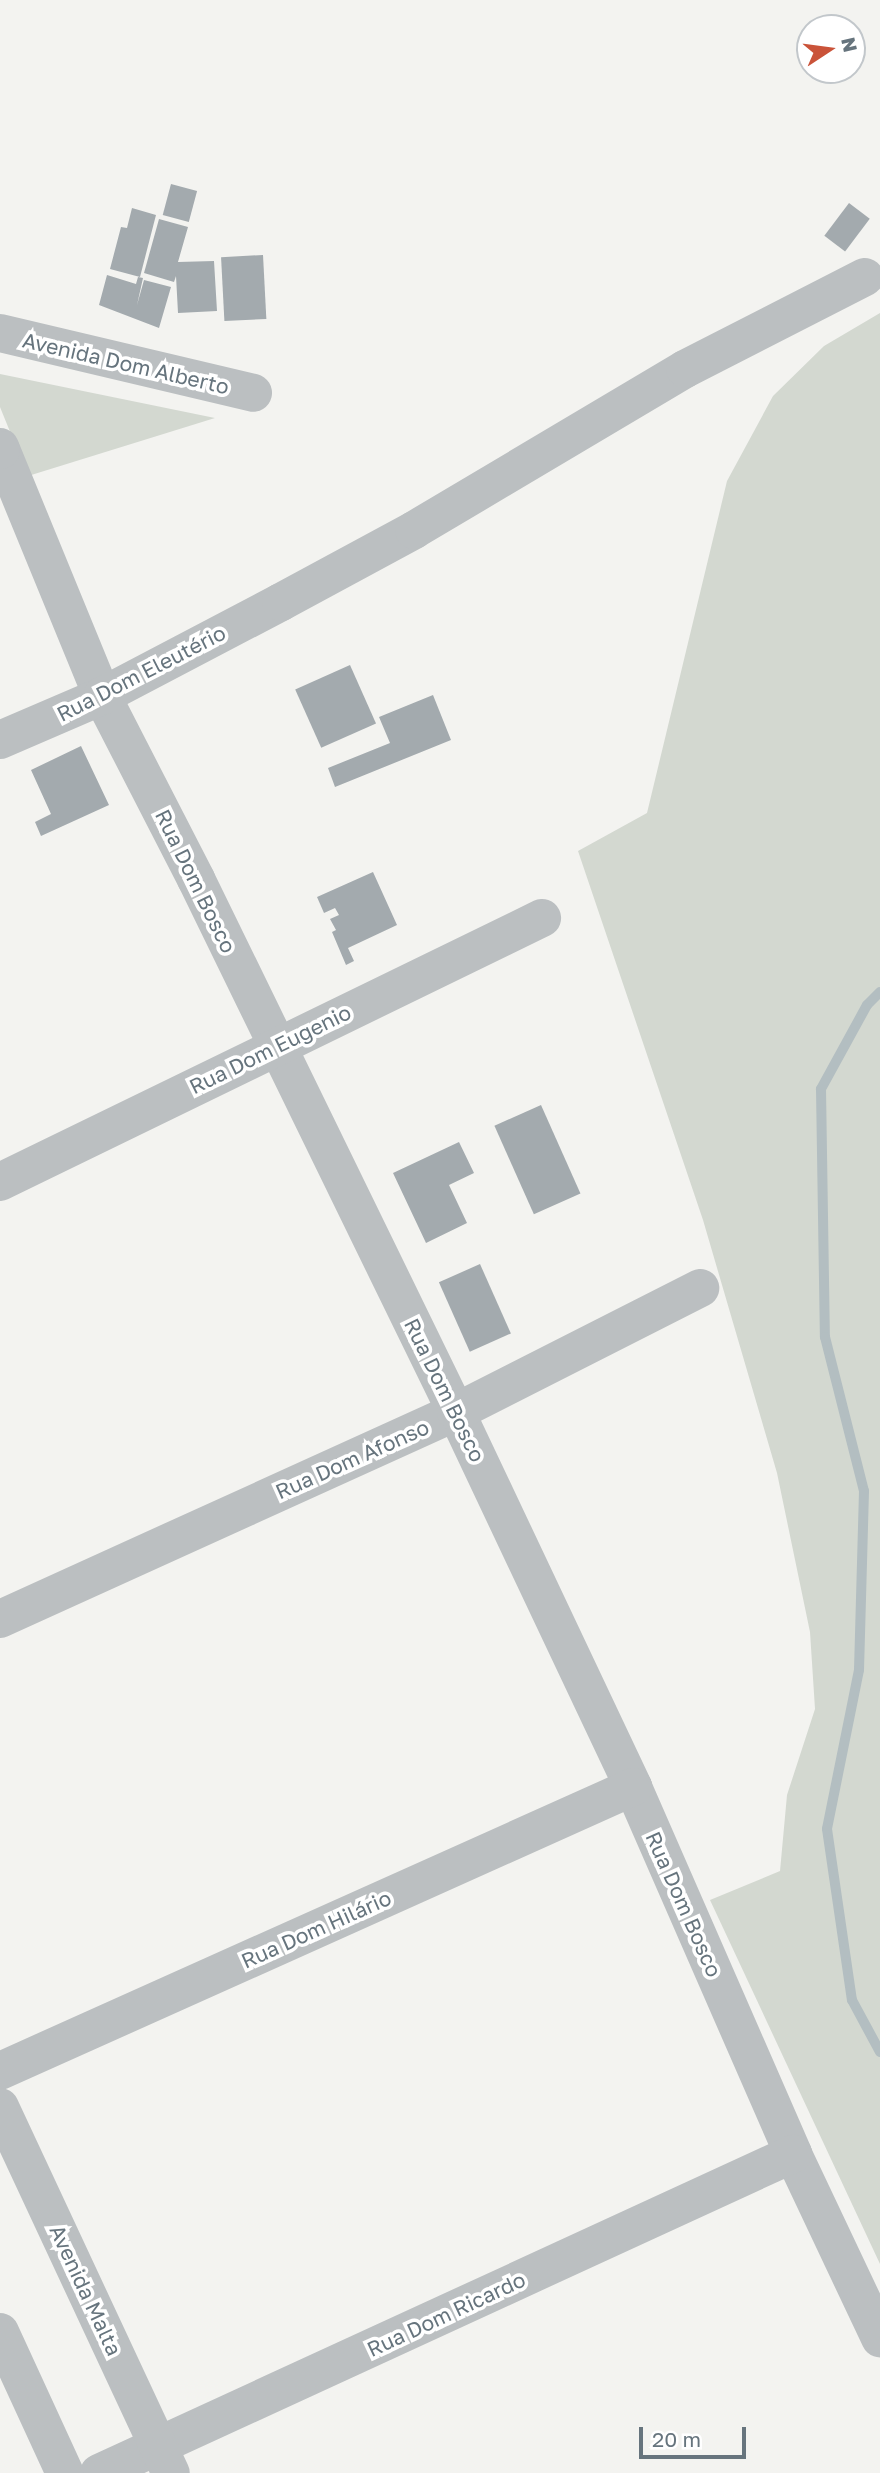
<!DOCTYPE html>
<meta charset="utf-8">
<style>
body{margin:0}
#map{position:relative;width:880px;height:2473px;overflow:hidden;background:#f3f3f0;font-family:"Golos Text",sans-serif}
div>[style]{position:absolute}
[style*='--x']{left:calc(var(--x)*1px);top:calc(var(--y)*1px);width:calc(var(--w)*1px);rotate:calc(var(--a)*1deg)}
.green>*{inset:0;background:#d3d8d0}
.stream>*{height:10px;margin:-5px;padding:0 5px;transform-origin:5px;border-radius:5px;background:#b3bec1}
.building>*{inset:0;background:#a3aaae;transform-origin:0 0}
.minor>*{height:38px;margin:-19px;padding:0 19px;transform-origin:19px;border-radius:19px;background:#bbbfc1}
.tertiary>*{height:38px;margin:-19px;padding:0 19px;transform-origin:19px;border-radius:19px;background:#bbbfc1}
span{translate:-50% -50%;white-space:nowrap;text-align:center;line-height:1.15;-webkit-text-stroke:7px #fff;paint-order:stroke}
.street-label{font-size:21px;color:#66747d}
.north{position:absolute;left:796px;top:14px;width:70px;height:70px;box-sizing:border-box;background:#fff;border:2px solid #c2c7cb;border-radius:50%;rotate:77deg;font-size:19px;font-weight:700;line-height:28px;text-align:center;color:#66747d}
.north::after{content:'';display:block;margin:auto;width:24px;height:32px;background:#ca5339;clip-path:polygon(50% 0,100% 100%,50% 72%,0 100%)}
.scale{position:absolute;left:639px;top:2427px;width:107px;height:32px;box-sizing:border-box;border:4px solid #66747d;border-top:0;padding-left:9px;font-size:21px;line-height:24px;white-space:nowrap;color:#66747d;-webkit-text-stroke:5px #fff;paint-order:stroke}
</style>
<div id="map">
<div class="green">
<div style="clip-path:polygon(880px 313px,880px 2264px,710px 1900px,780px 1871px,787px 1795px,815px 1709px,810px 1632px,777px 1473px,703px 1220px,578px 851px,647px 813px,727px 481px,773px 396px,824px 346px)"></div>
<div style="clip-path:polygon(0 374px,215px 418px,28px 476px,0 407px)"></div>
</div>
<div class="stream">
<div style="--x:880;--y:992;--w:18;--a:135"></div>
<div style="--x:867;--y:1005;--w:96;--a:118.7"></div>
<div style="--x:821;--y:1089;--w:248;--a:89.1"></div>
<div style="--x:825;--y:1337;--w:159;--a:75.8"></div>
<div style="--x:864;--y:1491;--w:179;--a:91.6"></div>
<div style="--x:859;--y:1670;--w:162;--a:101.4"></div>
<div style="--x:827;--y:1829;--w:173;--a:81.7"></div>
<div style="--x:852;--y:2000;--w:59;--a:61.7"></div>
</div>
<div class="building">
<div style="left:171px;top:184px;width:27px;height:32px;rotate:15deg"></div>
<div style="left:849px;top:203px;width:26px;height:41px;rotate:37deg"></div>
<div style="clip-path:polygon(132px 208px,156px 215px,140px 277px,110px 269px,121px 227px,127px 228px)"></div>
<div style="clip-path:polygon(159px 219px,188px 227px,178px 262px,214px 261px,217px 311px,178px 313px,176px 276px,174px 282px,144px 273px)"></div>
<div style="left:263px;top:255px;width:64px;height:42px;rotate:87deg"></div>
<div style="clip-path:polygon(107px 275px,136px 284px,138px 277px,143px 278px,137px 305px,144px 280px,171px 287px,159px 328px,99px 305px)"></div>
<div style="left:350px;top:665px;width:64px;height:60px;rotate:66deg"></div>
<div style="clip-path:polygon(433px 695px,451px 740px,335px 787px,328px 768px,390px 743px,379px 717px)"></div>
<div style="clip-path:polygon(81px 746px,109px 805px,41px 836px,35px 822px,51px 814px,31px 770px)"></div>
<div style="clip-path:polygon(373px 872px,397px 925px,348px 948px,354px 961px,346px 965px,332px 932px,336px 930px,330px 919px,339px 915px,335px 908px,324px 913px,317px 897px)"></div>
<div style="left:541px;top:1105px;width:97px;height:51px;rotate:66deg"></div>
<div style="clip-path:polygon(459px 1142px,474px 1173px,449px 1185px,467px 1223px,426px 1243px,393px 1173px)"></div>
<div style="left:480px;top:1264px;width:76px;height:45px;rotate:66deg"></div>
</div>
<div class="minor">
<div style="--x:0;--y:447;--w:269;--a:67.7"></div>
<div style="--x:102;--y:696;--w:206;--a:62.8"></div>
<div style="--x:196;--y:879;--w:593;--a:64"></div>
<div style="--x:456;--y:1412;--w:415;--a:64.7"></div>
<div style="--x:633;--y:1787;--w:400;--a:66.4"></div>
<div style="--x:793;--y:2154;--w:204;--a:64.7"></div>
<div style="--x:0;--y:740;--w:111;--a:-23.3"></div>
<div style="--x:102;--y:696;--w:202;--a:-27.7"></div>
<div style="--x:281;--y:602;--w:151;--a:-28.4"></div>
<div style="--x:414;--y:530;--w:315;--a:-30.7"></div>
<div style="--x:685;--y:369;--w:202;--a:-27.1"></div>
<div style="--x:0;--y:1182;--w:603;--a:-25.97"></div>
<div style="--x:0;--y:1619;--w:501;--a:-24.42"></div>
<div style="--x:456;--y:1412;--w:274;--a:-26.9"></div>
<div style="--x:0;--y:2071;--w:694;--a:-24.16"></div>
<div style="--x:99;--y:2473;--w:764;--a:-24.69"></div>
</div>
<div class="tertiary">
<div style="--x:0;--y:333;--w:260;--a:13.3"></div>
<div style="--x:0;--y:450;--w:1;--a:0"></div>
<div style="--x:0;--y:2107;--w:404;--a:65"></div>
<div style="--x:0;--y:2332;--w:155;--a:65.3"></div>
</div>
<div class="street-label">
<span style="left:126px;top:363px;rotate:13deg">Avenida Dom Alberto</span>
<span style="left:141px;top:673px;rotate:-27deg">Rua Dom Eleutério</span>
<span style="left:196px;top:881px;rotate:64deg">Rua Dom Bosco</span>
<span style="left:270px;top:1049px;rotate:-26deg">Rua Dom Eugenio</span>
<span style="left:445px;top:1390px;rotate:64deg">Rua Dom Bosco</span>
<span style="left:352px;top:1459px;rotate:-24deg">Rua Dom Afonso</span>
<span style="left:684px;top:1904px;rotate:66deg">Rua Dom Bosco</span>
<span style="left:316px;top:1929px;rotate:-24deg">Rua Dom Hilário</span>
<span style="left:86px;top:2290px;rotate:65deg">Avenida Malta</span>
<span style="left:446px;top:2314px;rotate:-25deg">Rua Dom Ricardo</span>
</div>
<div class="north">N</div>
<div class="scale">20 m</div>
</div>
